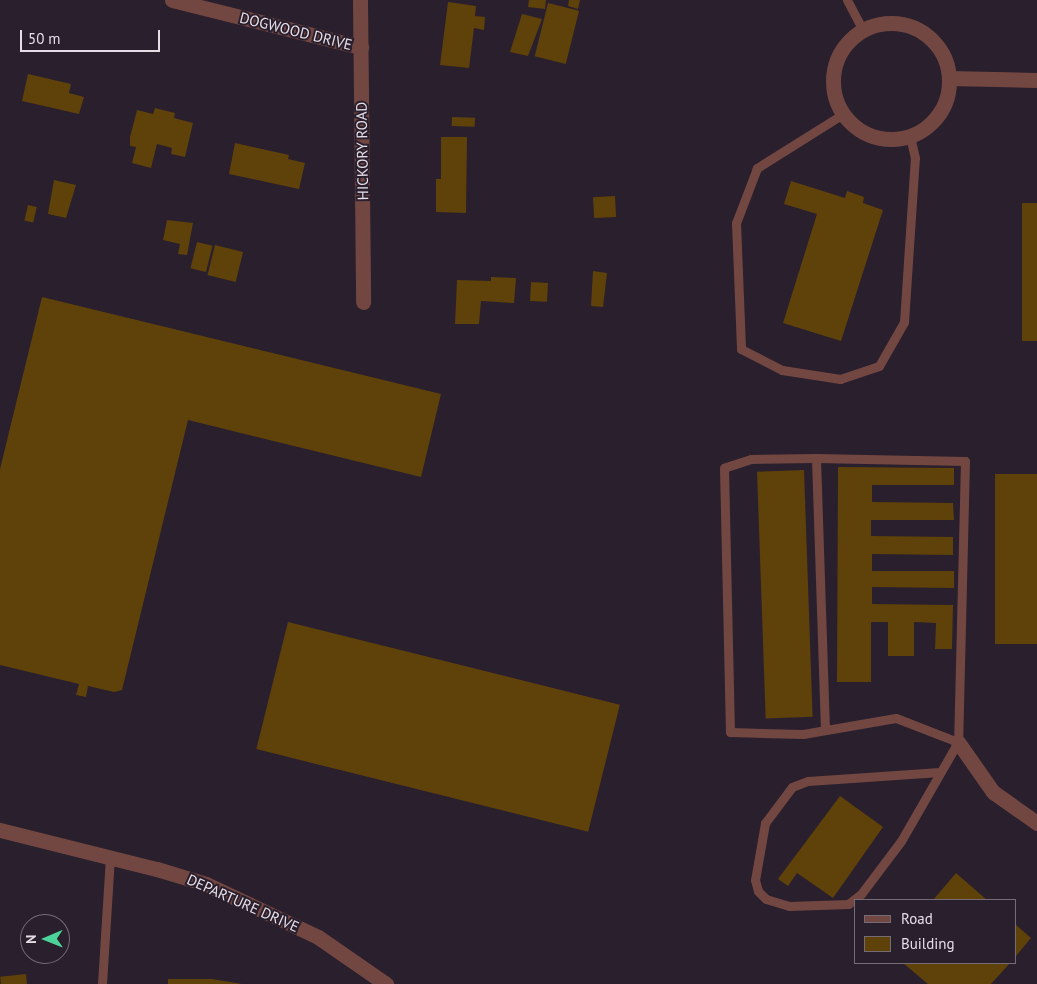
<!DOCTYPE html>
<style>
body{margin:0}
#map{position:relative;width:1037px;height:984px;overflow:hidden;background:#2a1f2d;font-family:"PT Sans",sans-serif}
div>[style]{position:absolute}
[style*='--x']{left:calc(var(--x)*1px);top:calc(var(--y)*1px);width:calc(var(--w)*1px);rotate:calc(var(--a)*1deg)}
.building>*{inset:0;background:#5f410a;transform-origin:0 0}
.service>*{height:9px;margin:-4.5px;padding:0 4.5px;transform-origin:4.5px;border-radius:4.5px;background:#734741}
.minor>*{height:15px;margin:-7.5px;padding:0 7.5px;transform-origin:7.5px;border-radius:7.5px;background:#734741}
.minor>.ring{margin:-7.5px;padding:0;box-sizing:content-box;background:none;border:15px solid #734741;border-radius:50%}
.tertiary>*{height:15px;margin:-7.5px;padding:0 7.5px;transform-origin:7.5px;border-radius:7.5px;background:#734741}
span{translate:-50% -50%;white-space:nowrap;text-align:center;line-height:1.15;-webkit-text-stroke:4px #2a1f2d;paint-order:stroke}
.street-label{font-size:15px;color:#e5dee7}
.legend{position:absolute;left:854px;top:899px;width:162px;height:65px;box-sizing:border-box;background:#2a1f2d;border:1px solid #756b77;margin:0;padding:6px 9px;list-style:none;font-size:15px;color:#e5dee7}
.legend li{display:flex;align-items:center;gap:10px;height:25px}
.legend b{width:25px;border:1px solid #756b77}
.north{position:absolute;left:20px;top:914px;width:50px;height:50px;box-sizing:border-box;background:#2a1f2d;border:1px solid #756b77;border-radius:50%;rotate:269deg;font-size:14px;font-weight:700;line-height:20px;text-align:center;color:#e5dee7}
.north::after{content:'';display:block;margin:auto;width:18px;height:22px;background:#4cd39a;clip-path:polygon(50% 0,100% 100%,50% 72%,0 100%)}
.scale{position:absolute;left:20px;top:30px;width:140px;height:22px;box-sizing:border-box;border:2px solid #e5dee7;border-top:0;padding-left:6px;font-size:15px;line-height:18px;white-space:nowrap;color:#e5dee7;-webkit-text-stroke:4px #2a1f2d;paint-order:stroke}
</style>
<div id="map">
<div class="building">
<div style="clip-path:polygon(529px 0,546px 0,545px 9px,528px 7px)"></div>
<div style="clip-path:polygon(569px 0,580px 0,578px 9px,568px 6px)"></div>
<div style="clip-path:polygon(448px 2px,476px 6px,475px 16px,485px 17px,484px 30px,474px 28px,469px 68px,440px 65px)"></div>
<div style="left:548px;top:3px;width:32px;height:55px;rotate:14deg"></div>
<div style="clip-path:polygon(522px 14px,542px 19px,528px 56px,510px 52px)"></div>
<div style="clip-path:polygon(28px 74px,71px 84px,69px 93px,84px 97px,79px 114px,22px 101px)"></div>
<div style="clip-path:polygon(155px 108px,175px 113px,174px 118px,193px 123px,185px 157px,171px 154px,172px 148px,157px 144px,151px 168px,132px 163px,136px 147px,130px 146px,130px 137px,137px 110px,153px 114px)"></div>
<div style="left:452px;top:117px;width:23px;height:9px;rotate:2deg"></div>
<div style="clip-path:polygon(441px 137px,467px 137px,466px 213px,436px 212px,436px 179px,441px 179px)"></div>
<div style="clip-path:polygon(235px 143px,289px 155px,288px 159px,305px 163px,299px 189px,229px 174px)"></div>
<div style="clip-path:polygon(54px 180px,76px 185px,66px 218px,48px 214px)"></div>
<div style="clip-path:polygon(791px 181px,845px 198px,847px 191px,864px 197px,863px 203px,883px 210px,841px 341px,783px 323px,817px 214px,784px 204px)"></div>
<div style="left:615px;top:196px;width:21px;height:22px;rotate:87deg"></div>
<div style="left:1022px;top:203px;width:15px;height:138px"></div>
<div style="left:28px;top:205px;width:9px;height:16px;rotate:13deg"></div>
<div style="clip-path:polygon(167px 220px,193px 223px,187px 255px,178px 254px,180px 244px,163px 240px)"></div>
<div style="left:197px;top:242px;width:16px;height:27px;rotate:14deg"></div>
<div style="left:215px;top:245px;width:29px;height:31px;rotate:14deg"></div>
<div style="clip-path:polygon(593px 271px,607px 273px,603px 307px,591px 306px)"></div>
<div style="clip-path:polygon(491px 277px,516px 278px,514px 303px,481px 301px,479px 324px,455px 324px,457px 280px,491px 281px)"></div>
<div style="left:531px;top:282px;width:17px;height:19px;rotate:3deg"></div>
<div style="clip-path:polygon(42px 297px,441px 394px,421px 477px,188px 420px,122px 690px,114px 692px,88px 686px,86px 697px,76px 695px,79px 684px,0 665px,0 469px)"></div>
<div style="clip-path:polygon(838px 467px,954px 468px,954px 485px,872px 485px,872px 502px,953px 503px,954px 520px,871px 520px,871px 536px,953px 537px,953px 555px,872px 554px,872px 571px,954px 571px,954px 588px,872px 587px,872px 604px,953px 605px,952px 649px,935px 649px,936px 623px,914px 622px,914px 656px,888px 656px,888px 622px,871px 622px,871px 682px,837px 682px)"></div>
<div style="left:804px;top:470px;width:247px;height:47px;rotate:88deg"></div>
<div style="left:995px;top:474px;width:42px;height:170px"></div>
<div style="left:288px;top:622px;width:342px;height:131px;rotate:14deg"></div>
<div style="clip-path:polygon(840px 796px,883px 827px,833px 898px,797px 873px,788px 886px,778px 879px)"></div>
<div style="clip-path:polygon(956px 873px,987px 900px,933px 900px)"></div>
<div style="clip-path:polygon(1016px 925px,1031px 938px,1016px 956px)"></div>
<div style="clip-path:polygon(903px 963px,1010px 963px,991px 984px,928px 984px)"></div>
<div style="left:26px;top:974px;width:10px;height:26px;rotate:84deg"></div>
<div style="clip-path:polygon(168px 979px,212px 979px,242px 984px,168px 984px)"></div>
</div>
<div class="service">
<div style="--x:847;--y:0;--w:34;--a:62"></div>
<div style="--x:843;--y:114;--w:102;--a:147.9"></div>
<div style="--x:757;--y:168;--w:59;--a:110.9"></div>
<div style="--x:736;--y:223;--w:126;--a:87.7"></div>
<div style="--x:741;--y:349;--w:46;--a:27.1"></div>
<div style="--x:782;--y:370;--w:59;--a:8.8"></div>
<div style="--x:840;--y:379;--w:41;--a:-18.4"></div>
<div style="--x:879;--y:366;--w:51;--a:-60.4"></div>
<div style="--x:904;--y:322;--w:164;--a:-86.2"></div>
<div style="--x:915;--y:158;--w:22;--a:-103"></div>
<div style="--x:816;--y:458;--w:149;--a:1.2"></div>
<div style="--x:965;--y:461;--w:281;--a:91.4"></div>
<div style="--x:958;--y:742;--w:114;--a:119.9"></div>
<div style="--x:901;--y:841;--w:66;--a:127"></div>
<div style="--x:861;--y:894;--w:16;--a:142"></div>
<div style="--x:848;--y:904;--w:59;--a:178.1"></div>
<div style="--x:789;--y:906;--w:24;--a:-163"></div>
<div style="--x:766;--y:899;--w:11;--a:-135"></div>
<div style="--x:758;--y:891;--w:11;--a:-105"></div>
<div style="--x:755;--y:880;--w:58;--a:-80"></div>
<div style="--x:765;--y:823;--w:45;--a:-53.1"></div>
<div style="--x:792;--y:787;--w:17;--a:-21"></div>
<div style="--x:808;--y:781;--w:132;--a:-3.9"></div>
<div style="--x:825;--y:730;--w:272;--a:-91.9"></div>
<div style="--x:816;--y:458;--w:65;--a:179.1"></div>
<div style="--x:751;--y:459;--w:28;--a:162"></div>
<div style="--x:724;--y:468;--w:264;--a:88.7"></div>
<div style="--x:730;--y:732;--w:73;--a:1.6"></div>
<div style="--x:803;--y:734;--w:94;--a:-9.8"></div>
<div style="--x:896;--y:718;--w:66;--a:21.2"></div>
<div style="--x:102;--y:984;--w:127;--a:-86.4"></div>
</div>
<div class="minor">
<div style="--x:172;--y:0;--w:195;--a:14"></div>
<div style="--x:360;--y:0;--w:302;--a:89.4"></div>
<div class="ring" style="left:833px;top:23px;width:101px;height:101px"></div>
<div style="--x:949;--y:78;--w:88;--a:1.3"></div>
<div style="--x:958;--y:742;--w:61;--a:55"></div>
<div style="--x:993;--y:792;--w:54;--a:35.2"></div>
</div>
<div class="tertiary">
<div style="--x:0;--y:830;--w:162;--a:14"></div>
<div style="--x:157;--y:869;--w:51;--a:17"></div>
<div style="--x:206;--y:884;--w:124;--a:25.3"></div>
<div style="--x:318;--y:937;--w:83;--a:34.7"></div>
</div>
<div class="street-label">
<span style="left:296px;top:31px;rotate:14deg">DOGWOOD DRIVE</span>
<span style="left:362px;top:151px;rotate:-91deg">HICKORY ROAD</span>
<span style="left:243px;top:903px;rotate:24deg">DEPARTURE DRIVE</span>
</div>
<ul class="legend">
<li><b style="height:6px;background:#734741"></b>Road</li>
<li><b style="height:14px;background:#5f410a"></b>Building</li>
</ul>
<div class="north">N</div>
<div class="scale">50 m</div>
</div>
